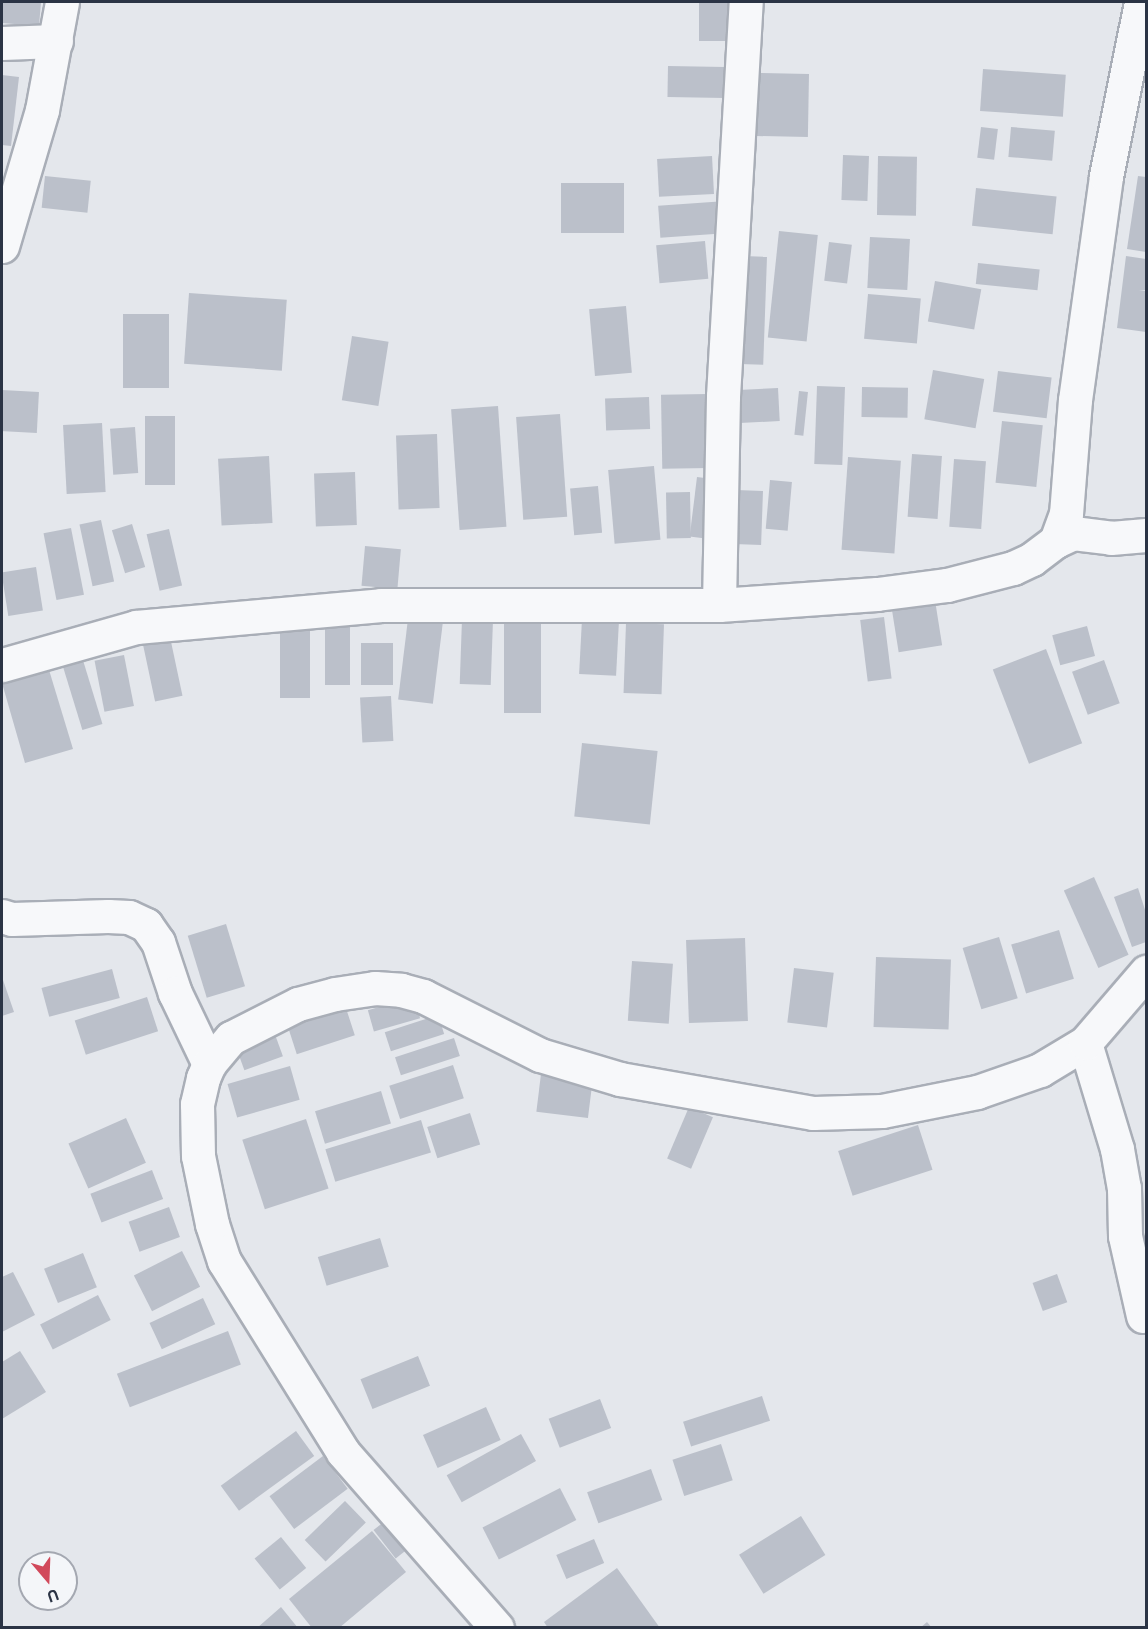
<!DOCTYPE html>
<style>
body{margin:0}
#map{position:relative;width:1148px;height:1629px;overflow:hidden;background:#e4e7ec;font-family:Ubuntu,sans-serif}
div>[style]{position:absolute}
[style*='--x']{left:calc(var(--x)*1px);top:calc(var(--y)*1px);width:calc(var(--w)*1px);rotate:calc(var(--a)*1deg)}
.building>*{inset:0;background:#bbc0ca;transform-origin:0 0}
.roads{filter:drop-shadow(2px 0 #a9aeb7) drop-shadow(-2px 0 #a9aeb7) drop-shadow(0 2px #a9aeb7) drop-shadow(0 -2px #a9aeb7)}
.minor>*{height:33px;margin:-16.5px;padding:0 16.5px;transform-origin:16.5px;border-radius:16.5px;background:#f7f8fa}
span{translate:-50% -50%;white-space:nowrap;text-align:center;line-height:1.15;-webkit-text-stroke:6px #f4f6f9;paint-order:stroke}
.frame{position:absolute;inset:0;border:3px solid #2b3445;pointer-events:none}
.north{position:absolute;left:18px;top:1551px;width:60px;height:60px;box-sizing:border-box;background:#f4f6f9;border:2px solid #a4a8b1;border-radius:50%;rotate:161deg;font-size:16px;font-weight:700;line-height:24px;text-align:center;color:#2b3445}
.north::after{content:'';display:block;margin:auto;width:21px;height:27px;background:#d1495b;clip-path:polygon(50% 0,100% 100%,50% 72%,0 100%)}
</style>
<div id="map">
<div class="building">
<div style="clip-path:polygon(2px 2px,41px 2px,39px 26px,2px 23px)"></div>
<div style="left:699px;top:2px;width:38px;height:39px"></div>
<div style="left:668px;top:66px;width:57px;height:31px;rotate:1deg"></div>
<div style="left:983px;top:69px;width:83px;height:42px;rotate:4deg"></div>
<div style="left:757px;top:73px;width:52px;height:63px;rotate:1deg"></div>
<div style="clip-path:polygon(2px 75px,19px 77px,11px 146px,2px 145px)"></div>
<div style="left:981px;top:127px;width:17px;height:31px;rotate:7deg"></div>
<div style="left:1011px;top:127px;width:44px;height:30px;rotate:5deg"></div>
<div style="left:843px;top:155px;width:26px;height:45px;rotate:2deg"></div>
<div style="left:712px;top:156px;width:38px;height:55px;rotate:87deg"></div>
<div style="left:878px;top:156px;width:39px;height:59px;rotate:1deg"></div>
<div style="left:45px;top:176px;width:46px;height:32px;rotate:6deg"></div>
<div style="clip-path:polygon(1138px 176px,1146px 177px,1146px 252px,1127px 249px)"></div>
<div style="left:624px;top:183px;width:50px;height:63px;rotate:90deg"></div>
<div style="left:976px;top:188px;width:81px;height:38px;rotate:6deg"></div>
<div style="left:726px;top:201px;width:32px;height:68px;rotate:86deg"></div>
<div style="left:779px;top:231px;width:39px;height:107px;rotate:6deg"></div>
<div style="left:870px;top:237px;width:40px;height:51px;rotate:3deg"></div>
<div style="left:705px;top:241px;width:38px;height:49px;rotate:85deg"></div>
<div style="left:829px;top:242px;width:23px;height:39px;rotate:7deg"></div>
<div style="left:743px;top:256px;width:24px;height:108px;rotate:2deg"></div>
<div style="clip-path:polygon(1126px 256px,1146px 259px,1146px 290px,1139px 290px,1146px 291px,1146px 332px,1117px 328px)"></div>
<div style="left:978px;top:263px;width:62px;height:21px;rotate:6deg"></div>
<div style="left:935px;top:281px;width:47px;height:41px;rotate:10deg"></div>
<div style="left:189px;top:293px;width:98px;height:71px;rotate:4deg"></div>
<div style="left:868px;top:294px;width:53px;height:45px;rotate:5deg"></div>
<div style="left:626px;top:306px;width:67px;height:37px;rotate:85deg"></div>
<div style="left:123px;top:314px;width:46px;height:74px"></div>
<div style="left:352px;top:336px;width:37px;height:65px;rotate:9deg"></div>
<div style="left:933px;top:370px;width:52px;height:50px;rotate:10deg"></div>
<div style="left:998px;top:371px;width:54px;height:41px;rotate:7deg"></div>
<div style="left:817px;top:386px;width:28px;height:78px;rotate:2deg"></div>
<div style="left:862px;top:387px;width:46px;height:30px;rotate:1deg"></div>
<div style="left:778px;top:388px;width:33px;height:45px;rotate:87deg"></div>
<div style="left:2px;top:390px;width:37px;height:41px;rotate:3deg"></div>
<div style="left:799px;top:391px;width:9px;height:44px;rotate:6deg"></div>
<div style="left:708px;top:394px;width:74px;height:47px;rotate:89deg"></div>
<div style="left:649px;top:397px;width:32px;height:44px;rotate:88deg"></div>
<div style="left:498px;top:406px;width:121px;height:47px;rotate:86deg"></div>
<div style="left:560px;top:414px;width:103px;height:44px;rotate:86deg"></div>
<div style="left:145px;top:416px;width:30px;height:69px"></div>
<div style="left:1002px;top:421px;width:41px;height:62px;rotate:6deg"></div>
<div style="left:102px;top:423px;width:69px;height:39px;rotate:87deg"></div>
<div style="left:135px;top:427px;width:46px;height:25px;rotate:86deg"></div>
<div style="left:437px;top:434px;width:74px;height:41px;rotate:88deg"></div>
<div style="left:912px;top:454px;width:30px;height:63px;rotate:4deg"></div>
<div style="left:269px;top:456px;width:67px;height:51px;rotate:87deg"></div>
<div style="left:848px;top:457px;width:53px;height:93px;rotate:4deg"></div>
<div style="left:954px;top:459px;width:32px;height:68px;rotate:4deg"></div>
<div style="left:654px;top:466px;width:74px;height:46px;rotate:85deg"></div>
<div style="left:355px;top:472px;width:53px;height:41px;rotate:88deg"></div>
<div style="left:697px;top:477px;width:24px;height:60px;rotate:7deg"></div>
<div style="left:770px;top:480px;width:22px;height:49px;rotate:5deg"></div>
<div style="left:598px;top:486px;width:47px;height:28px;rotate:85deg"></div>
<div style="left:736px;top:490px;width:27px;height:54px;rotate:2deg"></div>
<div style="left:690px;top:492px;width:46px;height:24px;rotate:89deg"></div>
<div style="left:101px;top:520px;width:63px;height:22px;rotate:78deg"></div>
<div style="left:132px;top:524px;width:45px;height:21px;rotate:73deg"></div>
<div style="left:71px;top:528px;width:68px;height:28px;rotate:79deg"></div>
<div style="left:169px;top:529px;width:58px;height:23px;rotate:77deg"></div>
<div style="left:365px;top:546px;width:36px;height:40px;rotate:5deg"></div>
<div style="left:36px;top:567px;width:44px;height:35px;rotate:81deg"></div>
<div style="left:934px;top:594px;width:52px;height:44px;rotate:81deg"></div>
<div style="left:325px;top:615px;width:25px;height:70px"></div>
<div style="left:884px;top:617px;width:62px;height:24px;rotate:83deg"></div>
<div style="left:408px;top:619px;width:35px;height:81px;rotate:7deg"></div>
<div style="left:462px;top:619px;width:31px;height:65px;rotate:2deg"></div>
<div style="left:582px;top:619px;width:37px;height:55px;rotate:3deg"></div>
<div style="left:626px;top:623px;width:38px;height:70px;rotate:2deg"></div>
<div style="left:504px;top:624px;width:37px;height:89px"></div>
<div style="left:1087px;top:626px;width:31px;height:36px;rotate:75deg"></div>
<div style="left:280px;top:630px;width:30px;height:68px"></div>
<div style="left:170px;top:637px;width:60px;height:28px;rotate:78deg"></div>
<div style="left:361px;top:643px;width:32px;height:42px"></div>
<div style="left:1046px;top:649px;width:101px;height:57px;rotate:69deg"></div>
<div style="left:124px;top:655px;width:52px;height:30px;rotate:79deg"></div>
<div style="left:82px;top:657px;width:70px;height:21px;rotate:73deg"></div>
<div style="clip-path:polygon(46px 660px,73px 749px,25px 763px,2px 683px,2px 674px)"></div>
<div style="left:1104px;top:660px;width:46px;height:34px;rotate:70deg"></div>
<div style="left:391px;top:696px;width:45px;height:31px;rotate:87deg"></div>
<div style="left:582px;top:743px;width:76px;height:74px;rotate:6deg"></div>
<div style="left:1094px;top:877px;width:85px;height:33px;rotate:66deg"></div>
<div style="clip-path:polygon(1138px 888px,1146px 913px,1146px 942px,1132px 947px,1114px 897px)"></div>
<div style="left:226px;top:924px;width:65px;height:40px;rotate:73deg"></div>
<div style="left:1059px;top:930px;width:51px;height:50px;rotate:73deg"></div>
<div style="left:999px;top:937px;width:64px;height:38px;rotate:73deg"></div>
<div style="left:745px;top:938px;width:83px;height:59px;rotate:88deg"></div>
<div style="left:876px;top:957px;width:75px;height:70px;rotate:2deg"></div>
<div style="left:632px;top:961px;width:41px;height:60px;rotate:4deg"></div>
<div style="left:794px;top:968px;width:40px;height:55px;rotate:7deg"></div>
<div style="left:112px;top:969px;width:30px;height:73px;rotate:75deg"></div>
<div style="clip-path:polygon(2px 977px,14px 1012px,2px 1016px)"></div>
<div style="left:147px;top:997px;width:36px;height:76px;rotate:72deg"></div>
<div style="left:414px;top:997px;width:22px;height:48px;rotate:74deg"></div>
<div style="left:344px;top:1002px;width:35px;height:61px;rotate:72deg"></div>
<div style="left:438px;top:1015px;width:20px;height:56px;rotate:72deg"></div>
<div style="left:273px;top:1029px;width:29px;height:41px;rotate:70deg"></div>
<div style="left:454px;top:1038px;width:19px;height:62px;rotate:72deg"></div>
<div style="left:453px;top:1065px;width:35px;height:67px;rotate:72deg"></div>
<div style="left:290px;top:1066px;width:35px;height:65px;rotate:74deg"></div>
<div style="left:541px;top:1074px;width:52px;height:38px;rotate:7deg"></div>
<div style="left:381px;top:1091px;width:34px;height:69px;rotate:73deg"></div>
<div style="left:689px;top:1107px;width:26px;height:56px;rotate:23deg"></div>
<div style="left:470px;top:1113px;width:33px;height:45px;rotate:72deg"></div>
<div style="left:126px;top:1118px;width:49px;height:63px;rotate:66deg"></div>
<div style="left:306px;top:1119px;width:73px;height:67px;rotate:72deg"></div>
<div style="left:421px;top:1120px;width:34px;height:100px;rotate:73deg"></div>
<div style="left:918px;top:1125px;width:47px;height:84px;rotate:72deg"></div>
<div style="left:152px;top:1170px;width:31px;height:66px;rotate:69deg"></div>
<div style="left:169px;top:1207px;width:32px;height:43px;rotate:70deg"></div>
<div style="left:380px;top:1238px;width:30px;height:65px;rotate:73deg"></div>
<div style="left:182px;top:1251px;width:40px;height:54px;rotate:63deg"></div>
<div style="left:83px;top:1253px;width:37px;height:42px;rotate:68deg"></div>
<div style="clip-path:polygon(13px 1272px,35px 1315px,2px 1332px,2px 1277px)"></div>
<div style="left:1057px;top:1274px;width:30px;height:26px;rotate:70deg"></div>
<div style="left:98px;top:1295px;width:28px;height:65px;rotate:63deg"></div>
<div style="left:203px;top:1298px;width:29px;height:59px;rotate:65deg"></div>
<div style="left:228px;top:1331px;width:36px;height:119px;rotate:69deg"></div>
<div style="clip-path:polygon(20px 1351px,46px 1392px,2px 1419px,2px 1362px)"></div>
<div style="left:418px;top:1356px;width:32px;height:62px;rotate:68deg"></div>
<div style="left:762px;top:1396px;width:26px;height:83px;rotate:72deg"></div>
<div style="left:600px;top:1399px;width:31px;height:55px;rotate:69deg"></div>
<div style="left:486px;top:1407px;width:36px;height:69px;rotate:66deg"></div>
<div style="left:296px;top:1431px;width:31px;height:93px;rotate:54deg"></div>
<div style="left:521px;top:1434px;width:31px;height:85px;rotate:61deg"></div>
<div style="left:721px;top:1444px;width:38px;height:51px;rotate:72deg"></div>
<div style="left:323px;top:1456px;width:41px;height:67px;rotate:53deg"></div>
<div style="left:651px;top:1469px;width:33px;height:68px;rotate:70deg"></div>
<div style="left:560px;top:1488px;width:36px;height:87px;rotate:63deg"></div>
<div style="left:345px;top:1501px;width:30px;height:56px;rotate:46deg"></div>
<div style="left:394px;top:1514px;width:36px;height:26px;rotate:52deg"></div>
<div style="left:801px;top:1516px;width:46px;height:73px;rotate:58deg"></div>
<div style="clip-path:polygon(372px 1531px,406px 1572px,339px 1628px,312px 1628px,289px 1599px)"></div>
<div style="left:281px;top:1537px;width:40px;height:34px;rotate:51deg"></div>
<div style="left:594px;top:1539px;width:26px;height:41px;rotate:67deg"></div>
<div style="clip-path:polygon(617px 1568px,660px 1628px,548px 1628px,544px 1622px)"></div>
<div style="clip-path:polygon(281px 1607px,298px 1628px,257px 1628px)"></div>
<div style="clip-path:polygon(927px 1622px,932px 1628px,920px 1628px)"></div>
</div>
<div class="roads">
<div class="minor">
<div style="--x:2;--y:43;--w:54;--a:-2.1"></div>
<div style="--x:2;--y:246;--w:142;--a:-73.6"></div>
<div style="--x:42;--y:110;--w:110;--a:-79.5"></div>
<div style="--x:1056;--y:541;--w:19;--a:-25"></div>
<div style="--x:1073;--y:533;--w:38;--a:7"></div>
<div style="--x:1111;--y:538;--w:35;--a:-5"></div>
<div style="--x:719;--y:605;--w:209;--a:-88.9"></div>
<div style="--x:723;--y:396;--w:395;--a:-86.7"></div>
<div style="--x:2;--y:665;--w:139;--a:-15.8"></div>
<div style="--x:136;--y:627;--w:246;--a:-5.1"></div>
<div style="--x:381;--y:605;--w:338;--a:0"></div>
<div style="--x:719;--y:605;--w:158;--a:-4"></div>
<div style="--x:877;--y:594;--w:71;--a:-7.3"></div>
<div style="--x:947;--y:585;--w:68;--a:-14.4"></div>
<div style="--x:1013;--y:568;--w:21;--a:-25"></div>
<div style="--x:1032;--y:559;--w:30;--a:-37"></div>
<div style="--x:1056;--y:541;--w:29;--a:-70"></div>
<div style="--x:1066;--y:514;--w:114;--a:-85.5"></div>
<div style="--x:1075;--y:400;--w:226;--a:-82.1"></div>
<div style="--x:1106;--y:176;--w:177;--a:-78.6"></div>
<div style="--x:2;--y:916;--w:10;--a:17"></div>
<div style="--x:12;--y:919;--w:96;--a:-1.8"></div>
<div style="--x:108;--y:916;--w:21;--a:3"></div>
<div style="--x:129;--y:917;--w:19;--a:25"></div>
<div style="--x:146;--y:925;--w:21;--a:55"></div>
<div style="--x:158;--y:942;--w:54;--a:71.6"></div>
<div style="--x:175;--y:993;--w:79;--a:64.4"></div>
<div style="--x:1085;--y:1043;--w:111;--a:73.2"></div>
<div style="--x:1117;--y:1149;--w:40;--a:80"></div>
<div style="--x:1124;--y:1188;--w:48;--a:88.8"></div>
<div style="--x:1125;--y:1236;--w:82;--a:77.3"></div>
<div style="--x:497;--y:1628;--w:234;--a:-131.2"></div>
<div style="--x:343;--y:1452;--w:225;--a:-121.9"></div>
<div style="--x:224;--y:1261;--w:39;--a:-108"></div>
<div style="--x:212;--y:1224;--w:69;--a:-101.6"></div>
<div style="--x:198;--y:1156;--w:52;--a:-91.1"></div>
<div style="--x:197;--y:1104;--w:27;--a:-77"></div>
<div style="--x:203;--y:1078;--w:15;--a:-67"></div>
<div style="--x:209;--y:1064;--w:34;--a:-50"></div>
<div style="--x:231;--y:1038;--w:75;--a:-26.9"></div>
<div style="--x:298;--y:1004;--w:38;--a:-15"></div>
<div style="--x:335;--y:994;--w:40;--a:-8.5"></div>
<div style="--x:375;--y:988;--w:26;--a:4"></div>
<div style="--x:401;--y:990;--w:23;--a:15"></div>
<div style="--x:423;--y:996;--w:131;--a:26.8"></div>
<div style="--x:540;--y:1055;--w:84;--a:16.7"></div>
<div style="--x:620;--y:1079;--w:196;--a:10"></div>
<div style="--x:813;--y:1113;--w:69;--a:-1.7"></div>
<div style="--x:882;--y:1111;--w:97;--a:-11.3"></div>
<div style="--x:977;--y:1092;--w:67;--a:-19.2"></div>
<div style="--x:1040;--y:1070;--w:52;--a:-31"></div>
<div style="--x:1085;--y:1043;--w:94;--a:-49.3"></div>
</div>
</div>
<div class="frame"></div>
<div class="north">U</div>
</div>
